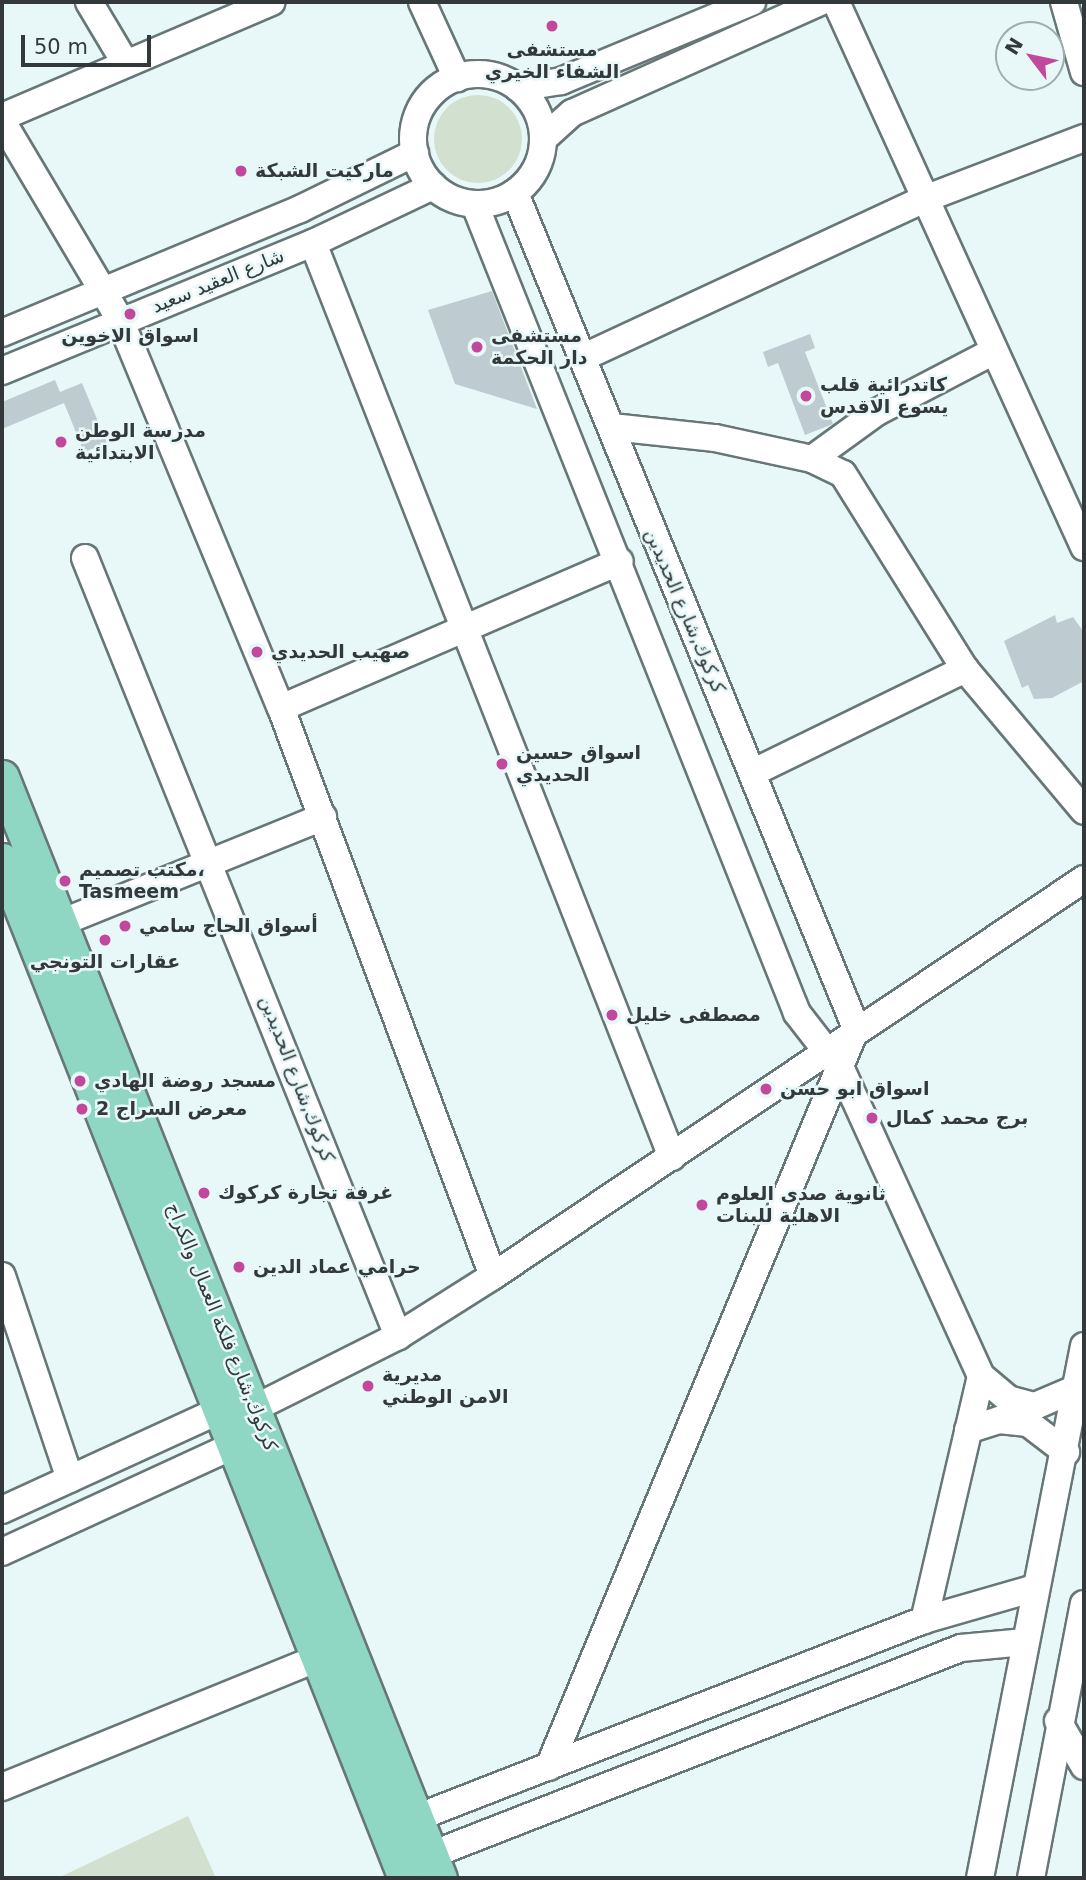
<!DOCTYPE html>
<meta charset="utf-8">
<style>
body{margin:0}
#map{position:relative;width:1086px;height:1880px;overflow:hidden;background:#e8f8f9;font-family:"DejaVu Sans","Noto Sans Arabic",sans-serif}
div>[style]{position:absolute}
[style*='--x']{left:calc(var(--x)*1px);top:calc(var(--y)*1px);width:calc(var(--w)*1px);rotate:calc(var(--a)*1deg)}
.green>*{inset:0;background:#d1e0cf}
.round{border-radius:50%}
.building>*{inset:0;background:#beccd2}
.roads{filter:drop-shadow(2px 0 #677676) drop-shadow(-2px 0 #677676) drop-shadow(0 2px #677676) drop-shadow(0 -2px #677676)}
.minor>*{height:26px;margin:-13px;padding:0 13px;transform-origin:13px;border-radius:13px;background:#fff}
.minor>.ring{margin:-13px;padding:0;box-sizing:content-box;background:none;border:26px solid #fff;border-radius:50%}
.major>*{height:33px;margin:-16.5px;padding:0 16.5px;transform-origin:16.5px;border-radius:16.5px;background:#8fd7c3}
.dots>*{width:19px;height:19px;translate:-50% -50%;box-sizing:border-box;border:4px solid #e8f8f9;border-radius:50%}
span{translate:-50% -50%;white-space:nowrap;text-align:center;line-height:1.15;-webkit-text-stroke:5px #e8f8f9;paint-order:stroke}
.poi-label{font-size:19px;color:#33393a;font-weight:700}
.left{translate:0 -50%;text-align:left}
.street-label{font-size:19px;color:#33393a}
.frame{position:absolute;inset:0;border:4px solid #33393a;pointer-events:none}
.north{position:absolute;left:995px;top:21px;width:70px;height:70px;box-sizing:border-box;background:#e8f8f9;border:2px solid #a0acad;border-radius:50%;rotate:302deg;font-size:19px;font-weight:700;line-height:28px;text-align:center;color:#33393a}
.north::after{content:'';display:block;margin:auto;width:24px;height:32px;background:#c1489c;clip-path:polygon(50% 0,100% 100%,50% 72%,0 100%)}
.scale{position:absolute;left:21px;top:35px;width:130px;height:32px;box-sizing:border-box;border:4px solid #33393a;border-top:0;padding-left:9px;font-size:21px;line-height:24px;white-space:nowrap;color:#33393a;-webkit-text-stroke:5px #e8f8f9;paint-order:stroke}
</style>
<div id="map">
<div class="green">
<div class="round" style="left:434px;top:95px;width:88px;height:88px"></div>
<div style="clip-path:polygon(188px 1816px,216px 1878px,58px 1878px)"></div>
</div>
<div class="building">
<div style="clip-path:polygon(492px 291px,537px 409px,455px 384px,428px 310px)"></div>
<div style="clip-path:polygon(810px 334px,815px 348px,805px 352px,833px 424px,805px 435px,778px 363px,768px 367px,763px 352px)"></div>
<div style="clip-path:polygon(55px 380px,60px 392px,82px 383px,107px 443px,84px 452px,64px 403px,2px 429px,2px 402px)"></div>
<div style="clip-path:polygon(1055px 615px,1057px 623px,1073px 617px,1083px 631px,1084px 681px,1052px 698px,1034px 699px,1028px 685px,1022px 688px,1004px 641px)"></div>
</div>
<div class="roads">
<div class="minor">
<div style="--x:89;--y:2;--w:72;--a:59.2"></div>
<div style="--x:422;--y:2;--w:84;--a:65.3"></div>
<div style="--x:836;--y:2;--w:599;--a:65.53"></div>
<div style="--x:1064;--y:2;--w:73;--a:74.1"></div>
<div class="ring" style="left:413px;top:74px;width:104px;height:104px"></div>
<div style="--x:518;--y:88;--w:44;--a:-9.2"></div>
<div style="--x:561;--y:81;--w:207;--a:-22.5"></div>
<div style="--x:2;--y:117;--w:293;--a:-23.1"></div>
<div style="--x:2;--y:121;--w:231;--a:59.3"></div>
<div style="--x:120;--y:320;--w:420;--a:67.5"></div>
<div style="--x:281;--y:708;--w:606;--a:69.53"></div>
<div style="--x:543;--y:139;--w:39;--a:-42"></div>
<div style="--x:572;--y:113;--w:272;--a:-24.1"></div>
<div style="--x:515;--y:193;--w:902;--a:67.79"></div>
<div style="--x:856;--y:1028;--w:800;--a:112.56"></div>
<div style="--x:475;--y:205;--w:870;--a:68.27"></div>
<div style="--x:797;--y:1013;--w:73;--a:52.2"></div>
<div style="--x:842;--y:1071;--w:335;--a:65.5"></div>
<div style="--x:981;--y:1376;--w:251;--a:103.1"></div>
<div style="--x:313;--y:243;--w:982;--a:68.56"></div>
<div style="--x:2;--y:333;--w:323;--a:-22.6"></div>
<div style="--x:300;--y:209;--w:128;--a:-26"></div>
<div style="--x:584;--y:357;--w:378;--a:-24.9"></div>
<div style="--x:927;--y:198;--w:168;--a:-20.9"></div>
<div style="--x:2;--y:371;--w:336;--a:-22.4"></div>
<div style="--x:313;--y:243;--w:133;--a:-25.4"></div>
<div style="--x:612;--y:427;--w:104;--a:6.1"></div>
<div style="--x:715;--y:438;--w:99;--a:12.2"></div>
<div style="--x:812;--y:459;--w:34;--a:26"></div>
<div style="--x:843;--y:474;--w:230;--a:58"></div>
<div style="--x:965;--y:669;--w:185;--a:50"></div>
<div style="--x:812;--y:459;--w:80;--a:-35.9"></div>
<div style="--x:877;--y:412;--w:132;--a:-27.5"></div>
<div style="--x:85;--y:558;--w:839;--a:68.08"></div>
<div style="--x:281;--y:708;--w:369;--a:-23.4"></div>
<div style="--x:754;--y:772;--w:235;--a:-26"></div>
<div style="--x:58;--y:924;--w:286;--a:-22"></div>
<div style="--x:2;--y:1276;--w:214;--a:71.5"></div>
<div style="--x:981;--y:1376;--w:35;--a:40"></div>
<div style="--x:1008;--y:1399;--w:28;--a:15"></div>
<div style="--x:1035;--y:1406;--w:46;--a:-23.2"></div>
<div style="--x:255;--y:1408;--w:160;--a:-26.7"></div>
<div style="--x:398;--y:1336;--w:112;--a:-32.3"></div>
<div style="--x:493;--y:1276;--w:712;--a:-33.89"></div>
<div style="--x:968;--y:1430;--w:33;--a:-18"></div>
<div style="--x:999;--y:1420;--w:29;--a:6"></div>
<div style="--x:1028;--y:1423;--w:48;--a:37.3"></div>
<div style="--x:2;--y:1510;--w:235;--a:-24.6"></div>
<div style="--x:2;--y:1552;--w:251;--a:-24.7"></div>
<div style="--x:1058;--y:1721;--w:52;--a:60"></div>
<div style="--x:2;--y:1787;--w:341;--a:-22.2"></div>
<div style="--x:398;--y:1825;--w:565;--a:-21.29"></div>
<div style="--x:924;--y:1620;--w:116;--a:-16.1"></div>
<div style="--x:413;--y:1862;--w:588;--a:-21.33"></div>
<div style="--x:961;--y:1648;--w:64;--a:-5.4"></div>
<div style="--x:980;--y:1878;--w:542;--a:-78.94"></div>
<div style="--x:1031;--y:1878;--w:279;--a:-79.1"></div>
</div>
<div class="major">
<div style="--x:2;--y:777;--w:1185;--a:68.31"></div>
<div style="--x:2;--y:860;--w:1095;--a:68.4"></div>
</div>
</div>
<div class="dots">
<div style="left:552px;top:26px;background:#c1489c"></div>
<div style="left:241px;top:171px;background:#c1489c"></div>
<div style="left:130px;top:314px;background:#c1489c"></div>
<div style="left:477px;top:347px;background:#c1489c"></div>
<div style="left:806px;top:396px;background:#c1489c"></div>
<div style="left:61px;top:442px;background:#c1489c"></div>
<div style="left:257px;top:652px;background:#c1489c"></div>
<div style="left:502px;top:764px;background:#c1489c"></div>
<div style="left:65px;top:881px;background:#c1489c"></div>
<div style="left:125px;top:926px;background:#c1489c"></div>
<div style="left:105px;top:940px;background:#c1489c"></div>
<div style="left:612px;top:1015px;background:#c1489c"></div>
<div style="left:80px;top:1081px;background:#c1489c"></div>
<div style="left:766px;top:1089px;background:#c1489c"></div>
<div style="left:82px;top:1109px;background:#c1489c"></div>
<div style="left:872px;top:1118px;background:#c1489c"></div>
<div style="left:204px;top:1193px;background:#c1489c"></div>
<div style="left:702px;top:1205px;background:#c1489c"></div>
<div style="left:239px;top:1267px;background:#c1489c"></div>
<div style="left:368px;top:1386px;background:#c1489c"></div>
</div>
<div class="poi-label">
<span style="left:552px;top:61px">مستشفى<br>الشفاء الخيري</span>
<span class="left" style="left:255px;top:171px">ماركيت الشبكة</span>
<span style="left:130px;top:336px">اسواق الاخوين</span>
<span class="left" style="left:491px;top:347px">مستشفى<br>دار الحكمة</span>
<span class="left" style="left:820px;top:396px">كاتدرائية قلب<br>يسوع الاقدس</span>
<span class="left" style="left:75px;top:442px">مدرسة الوطن<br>الابتدائية</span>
<span class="left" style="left:271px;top:652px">صهيب الحديدي</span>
<span class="left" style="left:516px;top:764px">اسواق حسين<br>الحديدي</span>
<span class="left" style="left:79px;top:881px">مكتب تصميم،<br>Tasmeem</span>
<span class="left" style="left:139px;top:926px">أسواق الحاج سامي</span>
<span style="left:105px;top:962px">عقارات التونجي</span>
<span class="left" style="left:626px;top:1015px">مصطفى خليل</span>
<span class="left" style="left:94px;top:1081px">مسجد روضة الهادي</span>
<span class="left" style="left:780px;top:1089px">اسواق ابو حسن</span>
<span class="left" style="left:96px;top:1109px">معرض السراج 2</span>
<span class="left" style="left:886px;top:1118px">برج محمد كمال</span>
<span class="left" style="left:218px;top:1193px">غرفة تجارة كركوك</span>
<span class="left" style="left:716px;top:1205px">ثانوية صدى العلوم<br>الاهلية للبنات</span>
<span class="left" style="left:253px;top:1267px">حرامي عماد الدين</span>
<span class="left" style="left:382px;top:1386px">مديرية<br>الامن الوطني</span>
</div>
<div class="street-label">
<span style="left:218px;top:281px;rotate:-22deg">شارع العقيد سعيد</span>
<span style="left:685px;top:611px;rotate:67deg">كركوك,شارع الحديدين</span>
<span style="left:297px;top:1079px;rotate:69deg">كركوك,شارع الحديدين</span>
<span style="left:222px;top:1327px;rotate:68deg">كركوك,شارع فلكة العمال والكراج</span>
</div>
<div class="frame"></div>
<div class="north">N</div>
<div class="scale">50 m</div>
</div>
